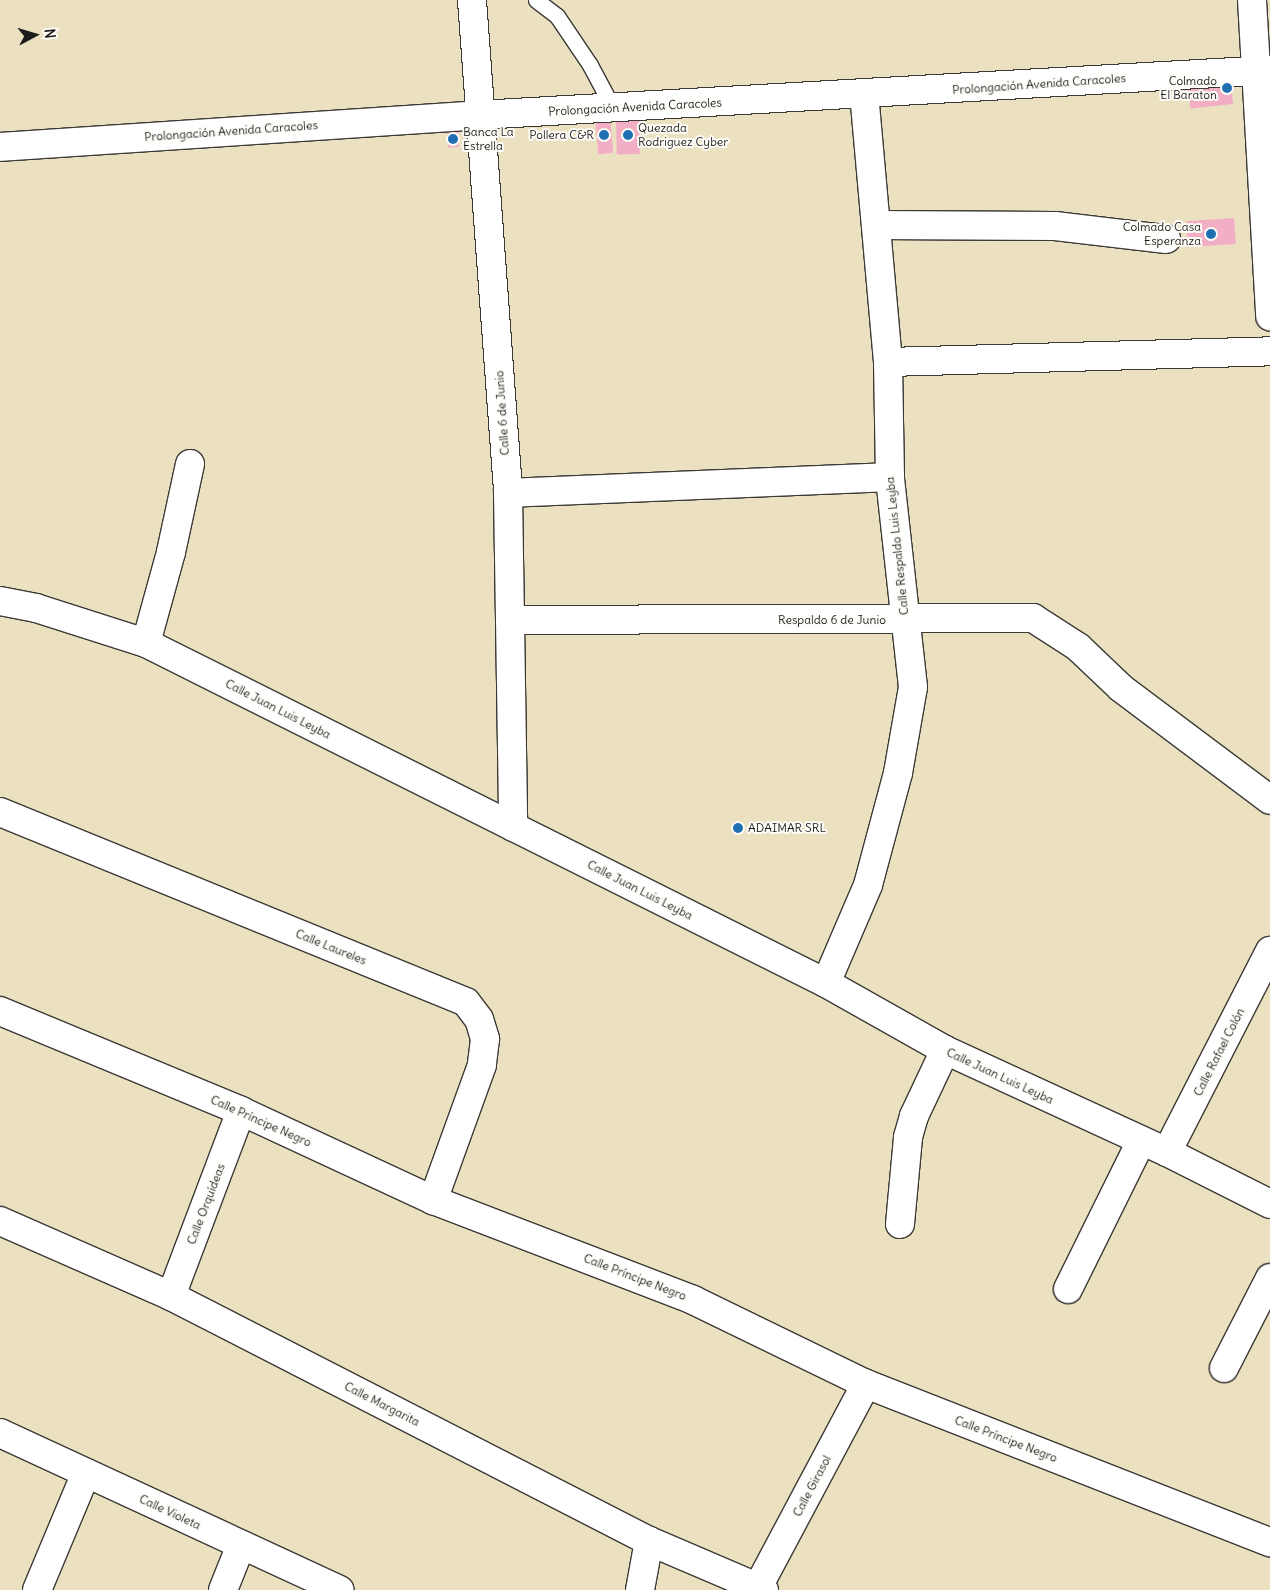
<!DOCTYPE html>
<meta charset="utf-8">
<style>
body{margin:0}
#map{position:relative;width:1270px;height:1590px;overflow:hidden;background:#ebe1c0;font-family:Delius,sans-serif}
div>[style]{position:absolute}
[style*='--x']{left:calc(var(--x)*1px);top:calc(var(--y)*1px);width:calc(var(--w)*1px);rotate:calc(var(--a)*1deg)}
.building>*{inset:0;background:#f1aec5;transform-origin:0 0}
.roads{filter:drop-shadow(1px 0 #3b3a35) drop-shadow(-1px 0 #3b3a35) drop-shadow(0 1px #3b3a35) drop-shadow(0 -1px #3b3a35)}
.service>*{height:15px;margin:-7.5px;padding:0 7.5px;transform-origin:7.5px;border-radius:7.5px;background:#fff}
.minor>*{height:28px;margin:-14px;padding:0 14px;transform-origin:14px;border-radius:14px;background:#fff}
.tertiary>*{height:28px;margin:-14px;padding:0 14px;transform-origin:14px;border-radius:14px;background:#fff}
.dots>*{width:14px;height:14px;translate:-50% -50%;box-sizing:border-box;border:2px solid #fdfcf7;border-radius:50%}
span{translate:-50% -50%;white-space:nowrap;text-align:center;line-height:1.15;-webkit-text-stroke:4px #fdfcf7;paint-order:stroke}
.poi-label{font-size:12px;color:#1c1c1c}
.right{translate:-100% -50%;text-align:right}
.left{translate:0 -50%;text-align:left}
.street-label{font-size:12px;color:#1c1c1c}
.north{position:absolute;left:10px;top:10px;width:50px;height:50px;-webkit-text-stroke:4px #fdfcf7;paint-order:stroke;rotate:84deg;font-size:14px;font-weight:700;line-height:20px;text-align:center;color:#1c1c1c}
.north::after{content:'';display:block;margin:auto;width:18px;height:22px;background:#1c1c1c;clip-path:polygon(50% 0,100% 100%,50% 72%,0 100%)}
</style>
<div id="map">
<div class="building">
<div style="left:1231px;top:84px;width:20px;height:43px;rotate:84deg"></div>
<div style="left:639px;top:115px;width:39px;height:23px;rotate:89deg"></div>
<div style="left:610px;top:116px;width:37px;height:15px;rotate:85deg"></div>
<div style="left:458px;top:129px;width:18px;height:11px;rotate:87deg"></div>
<div style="left:1234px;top:218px;width:26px;height:48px;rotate:86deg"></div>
</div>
<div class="roads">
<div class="service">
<div style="--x:536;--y:0;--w:26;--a:37"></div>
<div style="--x:557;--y:16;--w:59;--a:56"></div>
<div style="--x:590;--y:65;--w:49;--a:61.9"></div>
</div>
<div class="minor">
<div style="--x:472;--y:0;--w:494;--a:85.8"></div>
<div style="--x:508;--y:493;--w:334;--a:89.1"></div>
<div style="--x:1252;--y:0;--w:317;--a:86.7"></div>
<div style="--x:876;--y:225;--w:179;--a:0.3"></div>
<div style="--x:1055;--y:226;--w:112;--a:6.7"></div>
<div style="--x:888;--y:362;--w:382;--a:-1.6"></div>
<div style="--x:508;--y:493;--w:382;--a:-2.4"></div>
<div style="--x:0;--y:601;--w:37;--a:11"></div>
<div style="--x:36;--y:608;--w:115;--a:17.7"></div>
<div style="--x:146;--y:643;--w:760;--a:26.57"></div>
<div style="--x:826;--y:983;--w:137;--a:29.4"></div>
<div style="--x:945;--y:1050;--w:244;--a:24.7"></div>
<div style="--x:1167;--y:1152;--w:115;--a:26.8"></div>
<div style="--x:511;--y:620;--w:522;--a:-0.22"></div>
<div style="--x:1033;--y:618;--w:54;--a:32.8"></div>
<div style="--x:1078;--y:647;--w:59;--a:43.6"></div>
<div style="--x:1121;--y:688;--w:186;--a:36.9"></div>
<div style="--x:146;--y:643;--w:94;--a:-74.6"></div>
<div style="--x:171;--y:552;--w:90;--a:-77.8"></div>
<div style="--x:0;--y:812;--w:503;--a:22.18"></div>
<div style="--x:466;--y:1002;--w:21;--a:53"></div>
<div style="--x:479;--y:1019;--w:21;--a:73"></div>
<div style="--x:485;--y:1039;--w:26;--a:97"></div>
<div style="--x:482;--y:1065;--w:144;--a:109.9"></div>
<div style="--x:826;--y:983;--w:107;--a:-66.8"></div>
<div style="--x:868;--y:885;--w:116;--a:-75"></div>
<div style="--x:898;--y:773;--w:87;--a:-80.1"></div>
<div style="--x:913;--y:687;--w:211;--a:-96.3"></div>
<div style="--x:890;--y:477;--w:115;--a:-91"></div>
<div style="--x:888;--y:362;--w:268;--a:-95.1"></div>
<div style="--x:0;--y:1011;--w:261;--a:22.5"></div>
<div style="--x:241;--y:1111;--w:212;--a:24.9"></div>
<div style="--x:433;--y:1200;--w:279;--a:21"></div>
<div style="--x:693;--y:1300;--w:192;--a:25.9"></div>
<div style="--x:866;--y:1384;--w:434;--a:21.4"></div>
<div style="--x:1167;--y:1152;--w:226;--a:-62.9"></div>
<div style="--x:0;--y:1221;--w:187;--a:23.7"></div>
<div style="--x:171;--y:1296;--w:537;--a:27.14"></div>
<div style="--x:649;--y:1541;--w:125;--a:23.1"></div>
<div style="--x:900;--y:1224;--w:87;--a:-84.7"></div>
<div style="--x:908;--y:1137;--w:22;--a:-74"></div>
<div style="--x:914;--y:1116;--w:73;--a:-64.8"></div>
<div style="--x:1068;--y:1289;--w:165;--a:-63.7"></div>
<div style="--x:171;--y:1296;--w:198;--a:-69.3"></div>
<div style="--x:1224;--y:1368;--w:101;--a:-62.9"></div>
<div style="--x:0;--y:1433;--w:374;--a:24.8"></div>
<div style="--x:758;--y:1587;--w:230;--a:-62"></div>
<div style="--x:37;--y:1590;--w:127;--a:-67.3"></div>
<div style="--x:223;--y:1590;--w:48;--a:-68.2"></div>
<div style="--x:640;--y:1590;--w:50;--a:-79.6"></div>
</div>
<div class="tertiary">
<div style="--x:0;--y:147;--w:480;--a:-3.8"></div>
<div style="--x:479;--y:115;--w:792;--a:-3.26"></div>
</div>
</div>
<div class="dots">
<div style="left:1227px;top:88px;background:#1f6fb2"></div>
<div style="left:604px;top:135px;background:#1f6fb2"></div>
<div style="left:628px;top:135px;background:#1f6fb2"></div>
<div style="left:453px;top:139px;background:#1f6fb2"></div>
<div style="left:1211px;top:234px;background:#1f6fb2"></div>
<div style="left:738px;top:828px;background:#1f6fb2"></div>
</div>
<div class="poi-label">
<span class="right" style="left:1217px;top:88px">Colmado<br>El Baraton</span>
<span class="left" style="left:638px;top:135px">Quezada<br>Rodriguez Cyber</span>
<span class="left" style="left:463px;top:139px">Banca La<br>Estrella</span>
<span class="right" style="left:594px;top:135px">Pollera C&amp;R</span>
<span class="right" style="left:1201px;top:234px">Colmado Casa<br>Esperanza</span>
<span class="left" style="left:748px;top:828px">ADAIMAR SRL</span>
</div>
<div class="street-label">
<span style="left:1039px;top:84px;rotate:-4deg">Prolongación Avenida Caracoles</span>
<span style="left:635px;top:107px;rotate:-3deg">Prolongación Avenida Caracoles</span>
<span style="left:231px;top:131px;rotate:-4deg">Prolongación Avenida Caracoles</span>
<span style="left:502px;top:413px;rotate:-94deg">Calle 6 de Junio</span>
<span style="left:897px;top:546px;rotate:-96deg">Calle Respaldo Luis Leyba</span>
<span style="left:832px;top:620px">Respaldo 6 de Junio</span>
<span style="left:278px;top:709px;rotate:27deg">Calle Juan Luis Leyba</span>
<span style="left:640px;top:890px;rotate:27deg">Calle Juan Luis Leyba</span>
<span style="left:331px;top:947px;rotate:22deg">Calle Laureles</span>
<span style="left:1219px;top:1052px;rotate:-63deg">Calle Rafael Colón</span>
<span style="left:1000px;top:1076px;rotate:25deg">Calle Juan Luis Leyba</span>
<span style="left:261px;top:1121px;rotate:24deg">Calle Príncipe Negro</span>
<span style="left:206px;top:1204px;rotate:-69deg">Calle Orquídeas</span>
<span style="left:635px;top:1277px;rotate:21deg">Calle Príncipe Negro</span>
<span style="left:382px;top:1404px;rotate:27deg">Calle Margarita</span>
<span style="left:1006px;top:1439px;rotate:21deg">Calle Príncipe Negro</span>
<span style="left:812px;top:1486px;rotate:-62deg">Calle Girasol</span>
<span style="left:170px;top:1512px;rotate:25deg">Calle Violeta</span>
</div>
<div class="north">N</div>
</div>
